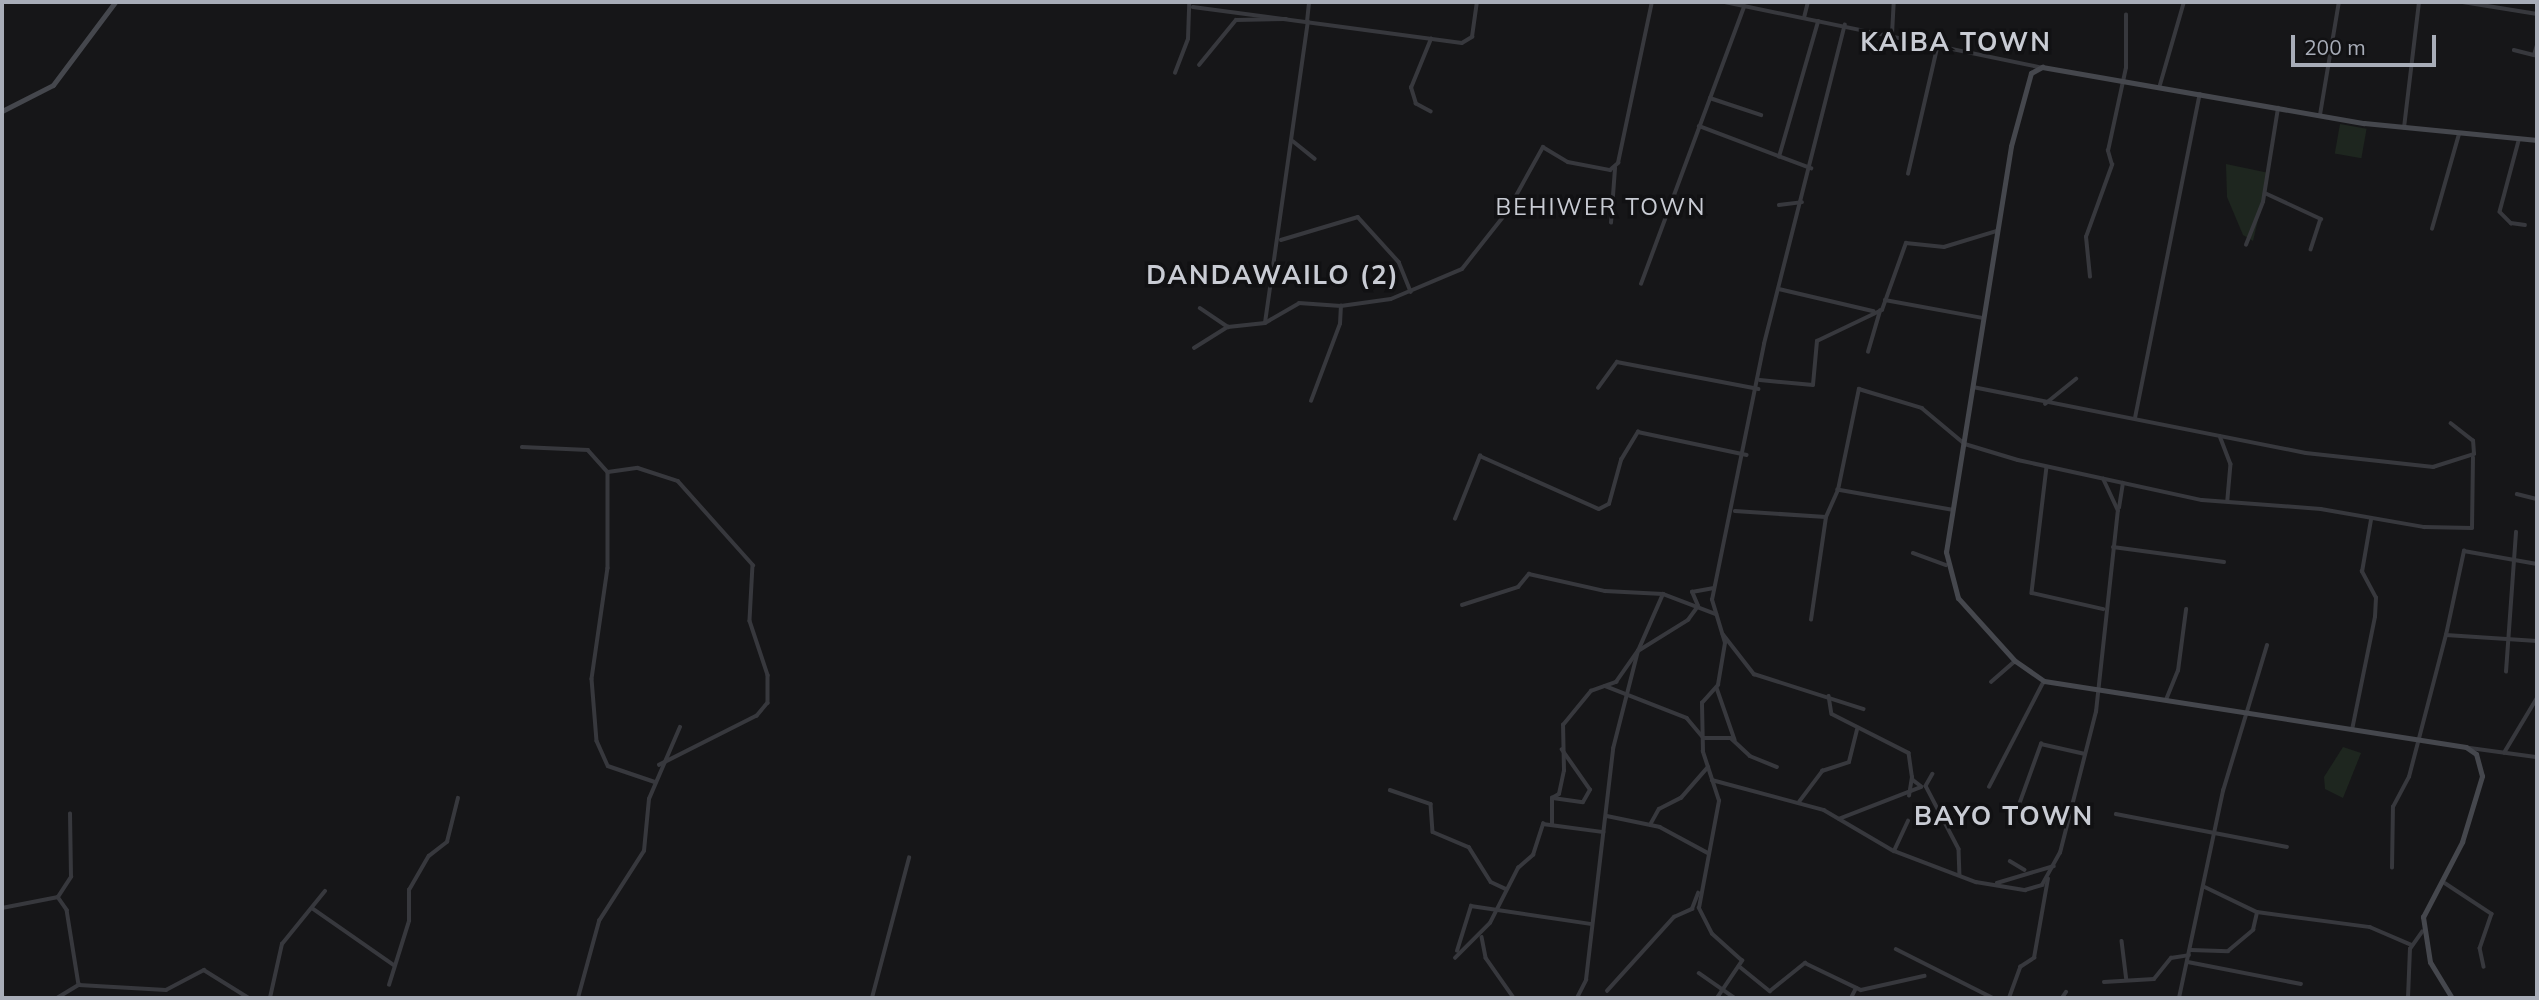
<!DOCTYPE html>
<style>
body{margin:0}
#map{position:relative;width:2539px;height:1000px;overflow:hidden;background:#161618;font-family:Mulish,sans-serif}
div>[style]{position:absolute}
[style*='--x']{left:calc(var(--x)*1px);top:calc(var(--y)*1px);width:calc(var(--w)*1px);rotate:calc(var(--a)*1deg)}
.green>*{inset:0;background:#1e261f;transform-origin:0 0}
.street>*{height:3.5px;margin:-1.75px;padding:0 1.75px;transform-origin:1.75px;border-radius:1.75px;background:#37383d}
.secondary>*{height:5px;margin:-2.5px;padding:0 2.5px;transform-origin:2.5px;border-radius:2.5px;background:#45474d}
span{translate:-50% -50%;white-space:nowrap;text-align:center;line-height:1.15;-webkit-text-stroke:7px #111113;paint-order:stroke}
.quarter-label{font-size:23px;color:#c9ccd4;letter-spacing:2px}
.district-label{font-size:26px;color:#c9ccd4;font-weight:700;letter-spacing:2px}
.frame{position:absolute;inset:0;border:4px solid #a8adb8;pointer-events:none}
.scale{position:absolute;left:2291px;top:35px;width:145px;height:32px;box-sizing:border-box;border:4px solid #a8adb8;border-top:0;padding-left:9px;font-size:21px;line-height:24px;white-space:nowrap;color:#a8adb8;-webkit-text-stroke:5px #111113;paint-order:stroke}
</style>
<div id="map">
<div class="green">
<div style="left:2340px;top:124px;width:27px;height:30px;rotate:10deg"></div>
<div style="clip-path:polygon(2226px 164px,2269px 173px,2253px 241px,2243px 235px,2227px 197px)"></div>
<div style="clip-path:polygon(2343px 747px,2361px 753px,2343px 798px,2325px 789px,2324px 777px)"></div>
</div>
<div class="street">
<div style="--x:1725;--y:2;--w:322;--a:11.7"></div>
<div style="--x:2463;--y:2;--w:75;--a:9.2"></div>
<div style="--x:1193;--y:7;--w:271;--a:7.6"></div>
<div style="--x:1462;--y:43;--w:12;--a:-31"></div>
<div style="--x:1472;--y:37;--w:35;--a:-82"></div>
<div style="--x:1804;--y:18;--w:16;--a:-76"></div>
<div style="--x:1307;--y:22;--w:20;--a:-84"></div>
<div style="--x:1892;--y:35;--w:33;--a:-87"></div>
<div style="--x:2514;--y:50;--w:21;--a:14"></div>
<div style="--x:2534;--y:55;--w:10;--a:-73"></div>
<div style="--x:1199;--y:65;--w:58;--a:-50.6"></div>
<div style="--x:1236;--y:20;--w:50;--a:-1.1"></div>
<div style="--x:1175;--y:73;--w:36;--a:-69"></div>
<div style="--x:1188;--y:39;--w:37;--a:-88"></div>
<div style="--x:2160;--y:85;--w:86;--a:-73.9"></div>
<div style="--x:1710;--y:98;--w:54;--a:18.4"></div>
<div style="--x:1431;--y:112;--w:17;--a:-152"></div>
<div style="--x:1416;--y:104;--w:17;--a:-107"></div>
<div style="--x:1411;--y:88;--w:53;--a:-67.8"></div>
<div style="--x:2320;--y:115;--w:115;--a:-80.5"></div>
<div style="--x:1699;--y:126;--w:120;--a:20.6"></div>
<div style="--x:2404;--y:128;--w:127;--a:-83.2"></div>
<div style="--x:1293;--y:141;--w:28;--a:39"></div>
<div style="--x:2519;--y:141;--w:73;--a:105"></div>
<div style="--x:2500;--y:212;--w:16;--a:45"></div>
<div style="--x:2511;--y:223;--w:14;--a:8"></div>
<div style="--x:1779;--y:157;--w:141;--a:-73.9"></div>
<div style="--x:1908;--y:174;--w:133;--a:-77"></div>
<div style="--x:2265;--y:193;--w:62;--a:24.9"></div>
<div style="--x:2321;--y:219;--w:32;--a:108"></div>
<div style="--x:1779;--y:205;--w:23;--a:-7"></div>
<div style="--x:1611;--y:223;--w:55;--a:-85.8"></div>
<div style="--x:2432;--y:229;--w:99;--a:-74.1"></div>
<div style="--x:1281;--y:240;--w:80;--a:-16.6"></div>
<div style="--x:1358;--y:217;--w:61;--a:47.7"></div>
<div style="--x:1399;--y:262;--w:32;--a:68"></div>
<div style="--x:2246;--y:245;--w:46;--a:-68.4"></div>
<div style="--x:2263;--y:202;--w:95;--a:-80.9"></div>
<div style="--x:2090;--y:277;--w:40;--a:-95.7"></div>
<div style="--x:2086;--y:237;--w:77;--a:-70.1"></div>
<div style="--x:2112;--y:165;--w:15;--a:-106"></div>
<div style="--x:2108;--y:151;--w:85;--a:-77.8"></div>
<div style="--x:2126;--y:68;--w:53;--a:-90"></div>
<div style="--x:1641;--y:284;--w:296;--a:-69.6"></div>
<div style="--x:1779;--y:289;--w:97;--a:13.2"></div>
<div style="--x:1885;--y:300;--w:100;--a:10.4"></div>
<div style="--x:1200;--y:308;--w:34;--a:34"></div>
<div style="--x:1265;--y:323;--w:304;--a:-81.9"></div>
<div style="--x:1194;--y:348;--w:40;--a:-32"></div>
<div style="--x:1228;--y:327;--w:37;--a:-6"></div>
<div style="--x:1265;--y:323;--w:39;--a:-30"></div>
<div style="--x:1299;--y:303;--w:42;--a:4.1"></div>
<div style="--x:1868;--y:352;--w:43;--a:-73.7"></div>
<div style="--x:1760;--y:380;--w:53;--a:5.4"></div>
<div style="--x:1813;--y:385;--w:44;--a:-84.8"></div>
<div style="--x:1817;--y:341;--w:72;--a:-25.5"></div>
<div style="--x:1882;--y:310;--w:71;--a:-70.3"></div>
<div style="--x:1906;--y:243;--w:38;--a:6"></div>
<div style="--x:1944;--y:247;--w:55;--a:-16.8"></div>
<div style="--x:1973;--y:387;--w:339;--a:11.2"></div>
<div style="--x:2306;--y:453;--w:128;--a:6.3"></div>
<div style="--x:2433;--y:467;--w:43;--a:-17.6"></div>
<div style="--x:2474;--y:454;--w:13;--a:-94"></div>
<div style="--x:2473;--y:441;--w:28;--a:-142"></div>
<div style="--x:1598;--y:388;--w:32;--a:-54"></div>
<div style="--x:1617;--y:362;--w:144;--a:10.8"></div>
<div style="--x:1311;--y:401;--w:82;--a:-69.4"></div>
<div style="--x:1340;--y:324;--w:18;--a:-87"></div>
<div style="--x:1341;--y:306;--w:50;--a:-8"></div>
<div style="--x:1391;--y:299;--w:77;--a:-22.9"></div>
<div style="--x:1462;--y:269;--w:73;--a:-51.7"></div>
<div style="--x:1507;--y:212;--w:74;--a:-61"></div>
<div style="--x:1543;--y:147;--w:29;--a:31"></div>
<div style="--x:1568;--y:162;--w:43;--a:10.8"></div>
<div style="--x:1610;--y:170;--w:11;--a:-41"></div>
<div style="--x:1618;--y:163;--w:165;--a:-78.1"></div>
<div style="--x:2045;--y:404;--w:40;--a:-39"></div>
<div style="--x:2135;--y:418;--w:330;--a:-78.7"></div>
<div style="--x:2220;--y:436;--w:30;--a:69"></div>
<div style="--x:2231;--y:464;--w:37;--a:95"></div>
<div style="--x:522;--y:447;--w:66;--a:2.6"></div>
<div style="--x:588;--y:450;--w:30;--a:48"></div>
<div style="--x:608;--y:472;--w:30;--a:-8"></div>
<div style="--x:638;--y:468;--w:42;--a:18"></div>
<div style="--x:678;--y:481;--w:113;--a:48.2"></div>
<div style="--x:753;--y:565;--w:56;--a:93.1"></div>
<div style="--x:750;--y:621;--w:57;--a:71.6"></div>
<div style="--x:768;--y:675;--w:28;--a:90"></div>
<div style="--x:768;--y:703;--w:17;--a:130"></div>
<div style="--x:757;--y:716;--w:109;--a:153.2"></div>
<div style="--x:2047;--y:467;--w:127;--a:96.8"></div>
<div style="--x:2032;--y:593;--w:73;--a:12.7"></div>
<div style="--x:608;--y:472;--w:96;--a:90"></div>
<div style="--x:608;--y:568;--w:112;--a:98.2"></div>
<div style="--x:592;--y:679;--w:62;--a:85.4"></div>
<div style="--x:597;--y:741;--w:27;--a:66"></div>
<div style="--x:608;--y:766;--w:50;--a:18.8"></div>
<div style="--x:2517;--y:494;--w:21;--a:14"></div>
<div style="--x:2119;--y:508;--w:25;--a:-81"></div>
<div style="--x:1951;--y:510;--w:115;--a:-170"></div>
<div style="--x:1838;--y:490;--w:103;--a:-78.3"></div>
<div style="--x:1859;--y:389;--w:66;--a:16.8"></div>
<div style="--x:1922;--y:408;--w:56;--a:39.9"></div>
<div style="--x:1965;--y:444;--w:55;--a:16.8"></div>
<div style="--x:2018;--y:460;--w:188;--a:12.3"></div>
<div style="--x:2202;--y:500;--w:119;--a:4.3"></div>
<div style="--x:2321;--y:509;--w:105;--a:9.9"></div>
<div style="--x:2424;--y:527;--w:48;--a:1.2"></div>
<div style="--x:2472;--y:528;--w:70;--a:-89.2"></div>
<div style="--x:1735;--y:511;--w:91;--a:3.8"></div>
<div style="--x:1455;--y:519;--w:68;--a:-68.4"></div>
<div style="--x:1480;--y:456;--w:130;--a:24"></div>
<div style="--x:1599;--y:509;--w:11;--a:-27"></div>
<div style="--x:1609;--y:504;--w:46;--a:-74.7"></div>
<div style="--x:1621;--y:460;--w:33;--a:-59"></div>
<div style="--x:1638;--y:432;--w:111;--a:11.9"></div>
<div style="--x:2113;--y:547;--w:112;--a:7.7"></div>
<div style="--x:1913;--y:553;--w:35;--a:20"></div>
<div style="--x:1462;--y:605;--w:59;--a:-17.8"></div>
<div style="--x:1518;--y:587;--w:17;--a:-50"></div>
<div style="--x:1529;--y:574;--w:78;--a:12.6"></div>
<div style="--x:1605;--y:591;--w:58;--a:3"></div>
<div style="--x:1811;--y:620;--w:104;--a:-81.7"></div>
<div style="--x:1826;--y:517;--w:30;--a:-66"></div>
<div style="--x:1723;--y:634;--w:51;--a:52.2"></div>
<div style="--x:1754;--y:674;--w:115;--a:17.7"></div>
<div style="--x:2446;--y:635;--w:86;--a:-77.9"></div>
<div style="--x:2464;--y:551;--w:74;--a:10.1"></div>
<div style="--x:2506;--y:672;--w:140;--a:-85.9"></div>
<div style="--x:1991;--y:682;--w:32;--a:-41"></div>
<div style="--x:1605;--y:686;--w:88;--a:21.3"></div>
<div style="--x:1687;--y:718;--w:26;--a:50"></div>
<div style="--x:1704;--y:738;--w:27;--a:0"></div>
<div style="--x:1731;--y:738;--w:26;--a:43"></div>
<div style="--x:1750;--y:756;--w:29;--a:22"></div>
<div style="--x:1717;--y:688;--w:55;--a:70.9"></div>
<div style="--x:1829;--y:696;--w:18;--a:81"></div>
<div style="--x:1832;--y:714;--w:86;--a:26.9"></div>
<div style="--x:1909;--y:753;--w:27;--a:82"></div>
<div style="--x:1913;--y:780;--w:10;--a:37"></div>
<div style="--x:2166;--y:700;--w:31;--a:-68"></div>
<div style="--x:2178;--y:671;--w:62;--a:-82.5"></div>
<div style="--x:2352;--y:730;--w:115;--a:-78.5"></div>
<div style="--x:2375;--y:617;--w:19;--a:-87"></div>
<div style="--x:2376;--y:598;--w:30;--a:-118"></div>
<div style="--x:2362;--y:572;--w:53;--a:-80.2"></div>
<div style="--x:2470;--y:748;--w:68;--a:7.7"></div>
<div style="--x:2504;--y:753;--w:64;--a:-59"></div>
<div style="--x:1933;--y:774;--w:14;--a:120"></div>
<div style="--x:1926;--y:786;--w:71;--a:62.4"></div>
<div style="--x:1959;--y:849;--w:26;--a:88"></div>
<div style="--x:1712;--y:780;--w:116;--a:15"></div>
<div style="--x:1824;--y:810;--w:81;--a:30.4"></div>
<div style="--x:1894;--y:851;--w:88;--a:20.7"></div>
<div style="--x:1976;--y:882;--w:50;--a:9.3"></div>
<div style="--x:2025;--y:890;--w:18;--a:-16"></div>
<div style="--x:2042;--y:885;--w:37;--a:-61"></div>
<div style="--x:2060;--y:853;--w:146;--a:-75.7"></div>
<div style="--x:2096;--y:712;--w:202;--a:-83.8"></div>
<div style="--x:2118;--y:511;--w:35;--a:-115"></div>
<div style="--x:1989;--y:787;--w:119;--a:-62.6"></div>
<div style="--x:1390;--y:790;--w:43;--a:18.9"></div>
<div style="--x:1431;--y:804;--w:28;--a:86"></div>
<div style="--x:1433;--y:832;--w:39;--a:23"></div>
<div style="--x:1469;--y:847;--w:41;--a:57.8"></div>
<div style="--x:1491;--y:882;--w:17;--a:25"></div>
<div style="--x:1909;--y:796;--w:19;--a:-81"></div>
<div style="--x:1553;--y:798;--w:30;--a:8"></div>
<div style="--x:1583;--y:802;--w:14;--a:-60"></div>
<div style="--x:1590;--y:790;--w:49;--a:-125"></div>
<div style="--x:1799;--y:802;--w:39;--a:-53"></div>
<div style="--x:1822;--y:771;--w:28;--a:-18"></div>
<div style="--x:1849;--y:762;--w:33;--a:-76"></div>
<div style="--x:2020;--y:802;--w:62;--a:-70.1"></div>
<div style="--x:2041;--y:744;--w:45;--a:12.8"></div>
<div style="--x:2116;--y:814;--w:174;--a:10.9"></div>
<div style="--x:1607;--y:816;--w:54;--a:11.7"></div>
<div style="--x:1660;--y:827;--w:55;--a:28.4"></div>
<div style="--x:1839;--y:819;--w:88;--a:-21.3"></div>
<div style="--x:1552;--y:824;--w:26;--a:-90"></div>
<div style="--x:1552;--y:798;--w:8;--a:-30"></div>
<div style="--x:1559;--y:794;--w:24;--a:-78"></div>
<div style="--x:1564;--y:771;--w:46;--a:-91.2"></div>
<div style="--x:1563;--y:725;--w:44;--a:-50.5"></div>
<div style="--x:1591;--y:691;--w:27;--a:-20"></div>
<div style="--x:1616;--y:682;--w:38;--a:-55"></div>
<div style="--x:1638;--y:651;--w:59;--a:-31.8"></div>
<div style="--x:1688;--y:620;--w:17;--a:-54"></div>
<div style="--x:1698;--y:606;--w:15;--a:-113"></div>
<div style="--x:1692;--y:592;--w:22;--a:-10"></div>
<div style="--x:1650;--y:825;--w:18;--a:-61"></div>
<div style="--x:1659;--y:809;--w:25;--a:-27"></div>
<div style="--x:1681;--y:798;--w:41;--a:-48.9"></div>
<div style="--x:1894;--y:851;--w:33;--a:-65"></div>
<div style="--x:2010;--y:861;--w:17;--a:31"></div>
<div style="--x:2392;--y:868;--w:61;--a:-89.1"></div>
<div style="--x:2393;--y:807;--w:34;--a:-62"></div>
<div style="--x:2409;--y:777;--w:147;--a:-75.4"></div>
<div style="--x:2446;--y:635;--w:91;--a:3.8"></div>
<div style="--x:1997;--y:883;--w:59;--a:-16.6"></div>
<div style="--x:2445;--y:883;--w:56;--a:33.4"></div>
<div style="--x:2492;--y:914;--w:36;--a:109"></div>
<div style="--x:2480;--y:948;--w:19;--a:78"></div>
<div style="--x:2205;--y:887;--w:58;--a:25.7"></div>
<div style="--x:2257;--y:912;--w:114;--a:7.6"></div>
<div style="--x:2370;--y:927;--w:46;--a:23.2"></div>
<div style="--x:58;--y:897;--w:16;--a:55"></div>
<div style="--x:67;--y:910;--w:76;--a:80.9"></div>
<div style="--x:2;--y:908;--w:57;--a:-11.1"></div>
<div style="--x:58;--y:897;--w:24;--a:-57"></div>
<div style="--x:71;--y:877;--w:63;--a:-90.9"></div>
<div style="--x:312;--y:908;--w:100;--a:34.8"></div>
<div style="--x:1482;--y:937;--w:21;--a:79"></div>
<div style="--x:1486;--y:958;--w:49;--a:55"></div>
<div style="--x:2122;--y:941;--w:38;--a:83"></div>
<div style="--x:1896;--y:949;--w:109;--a:26.8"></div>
<div style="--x:2191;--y:950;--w:37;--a:2"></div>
<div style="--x:2228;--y:951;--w:33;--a:-40"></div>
<div style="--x:2253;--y:930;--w:18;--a:-77"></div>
<div style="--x:1457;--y:951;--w:47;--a:-72.7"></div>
<div style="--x:1471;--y:906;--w:122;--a:8.5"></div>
<div style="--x:1455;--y:958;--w:49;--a:-45"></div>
<div style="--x:1490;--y:923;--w:62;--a:-63"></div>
<div style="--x:1518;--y:868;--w:20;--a:-41"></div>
<div style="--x:1533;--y:855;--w:33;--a:-72"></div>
<div style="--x:1543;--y:824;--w:61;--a:7.6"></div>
<div style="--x:2188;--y:962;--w:115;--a:11"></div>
<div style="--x:1739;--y:966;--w:40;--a:39"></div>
<div style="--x:1770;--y:991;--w:45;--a:-38.7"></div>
<div style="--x:1805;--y:963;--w:62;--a:25.7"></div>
<div style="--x:1861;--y:990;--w:65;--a:-12.5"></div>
<div style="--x:1699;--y:973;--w:44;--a:34.8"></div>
<div style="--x:2104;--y:982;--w:50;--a:-3.4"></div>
<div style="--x:2154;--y:979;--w:27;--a:-51"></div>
<div style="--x:2171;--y:958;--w:18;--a:-9"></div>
<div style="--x:389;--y:985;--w:67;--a:-72.6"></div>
<div style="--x:409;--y:921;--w:31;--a:-90"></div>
<div style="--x:409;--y:890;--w:39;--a:-60"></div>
<div style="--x:429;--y:856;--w:23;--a:-38"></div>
<div style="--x:447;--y:842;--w:45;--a:-76"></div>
<div style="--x:1607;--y:991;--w:100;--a:-47.8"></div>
<div style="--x:1674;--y:917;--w:20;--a:-24"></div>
<div style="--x:1692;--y:909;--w:17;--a:-69"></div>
<div style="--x:57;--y:998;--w:26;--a:-31"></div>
<div style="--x:79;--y:985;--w:87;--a:3.3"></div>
<div style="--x:166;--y:990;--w:43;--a:-27.8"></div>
<div style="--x:204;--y:970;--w:53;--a:31.9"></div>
<div style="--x:270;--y:998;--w:55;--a:-77.5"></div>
<div style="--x:282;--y:944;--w:68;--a:-50.9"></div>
<div style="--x:578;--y:998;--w:80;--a:-74.7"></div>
<div style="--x:599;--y:921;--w:83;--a:-57.3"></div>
<div style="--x:644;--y:851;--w:52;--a:-84.5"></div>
<div style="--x:649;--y:799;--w:78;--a:-66.7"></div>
<div style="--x:872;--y:998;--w:145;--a:-75.2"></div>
<div style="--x:1577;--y:998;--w:20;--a:-63"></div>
<div style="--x:1586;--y:980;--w:233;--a:-83.3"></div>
<div style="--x:1613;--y:749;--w:101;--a:-75.7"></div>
<div style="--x:1638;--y:651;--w:62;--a:-66.3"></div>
<div style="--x:1663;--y:594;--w:57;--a:20.7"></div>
<div style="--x:1717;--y:998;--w:45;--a:-56"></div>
<div style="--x:1742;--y:961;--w:40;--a:-138"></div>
<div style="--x:1712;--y:934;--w:29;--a:-117"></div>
<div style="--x:1699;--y:908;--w:109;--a:-79.4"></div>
<div style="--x:1719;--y:801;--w:52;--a:-108.1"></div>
<div style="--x:1703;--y:752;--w:49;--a:-91.2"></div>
<div style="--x:1702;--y:703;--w:24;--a:-48"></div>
<div style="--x:1718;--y:685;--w:43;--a:-80.5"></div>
<div style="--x:1725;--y:643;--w:45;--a:-106.8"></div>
<div style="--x:1712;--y:600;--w:261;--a:-78.5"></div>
<div style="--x:1764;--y:344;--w:329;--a:-75.8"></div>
<div style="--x:1851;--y:998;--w:11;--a:-63"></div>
<div style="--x:2009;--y:998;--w:33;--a:-70"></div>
<div style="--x:2020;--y:967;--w:17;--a:-33"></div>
<div style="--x:2034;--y:958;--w:80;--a:-80"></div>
<div style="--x:2062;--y:998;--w:7;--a:-56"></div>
<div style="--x:2179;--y:998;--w:212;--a:-78"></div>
<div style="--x:2223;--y:791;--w:152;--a:-73.2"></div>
<div style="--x:2408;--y:998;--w:49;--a:-87.7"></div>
<div style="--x:2410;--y:949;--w:21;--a:-55"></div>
</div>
<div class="secondary">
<div style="--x:2;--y:111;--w:57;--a:-27"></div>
<div style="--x:53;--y:85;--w:104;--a:-53.2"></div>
<div style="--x:2452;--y:998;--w:42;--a:-121.4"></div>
<div style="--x:2430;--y:962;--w:46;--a:-98.8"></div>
<div style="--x:2423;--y:917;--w:85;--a:-62.5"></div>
<div style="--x:2462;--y:842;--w:69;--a:-73.1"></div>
<div style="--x:2482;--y:776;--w:23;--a:-105"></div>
<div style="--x:2476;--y:754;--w:12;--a:-145"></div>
<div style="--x:2466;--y:747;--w:427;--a:-171.1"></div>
<div style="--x:2044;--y:681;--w:35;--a:-145"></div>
<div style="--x:2015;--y:661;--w:85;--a:-132.1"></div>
<div style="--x:1958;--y:598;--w:48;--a:-104.6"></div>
<div style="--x:1946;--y:552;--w:411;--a:-80.9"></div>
<div style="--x:2011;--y:146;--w:76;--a:-74.7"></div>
<div style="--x:2031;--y:73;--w:13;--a:-29"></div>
<div style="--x:2042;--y:67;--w:327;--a:9.9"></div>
<div style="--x:2364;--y:123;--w:174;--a:5.6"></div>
</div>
<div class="quarter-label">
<span style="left:1601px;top:207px">BEHIWER TOWN</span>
</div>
<div class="district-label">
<span style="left:1956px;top:42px">KAIBA TOWN</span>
<span style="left:1273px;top:275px">DANDAWAILO (2)</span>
<span style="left:2004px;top:816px">BAYO TOWN</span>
</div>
<div class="frame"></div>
<div class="scale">200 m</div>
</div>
